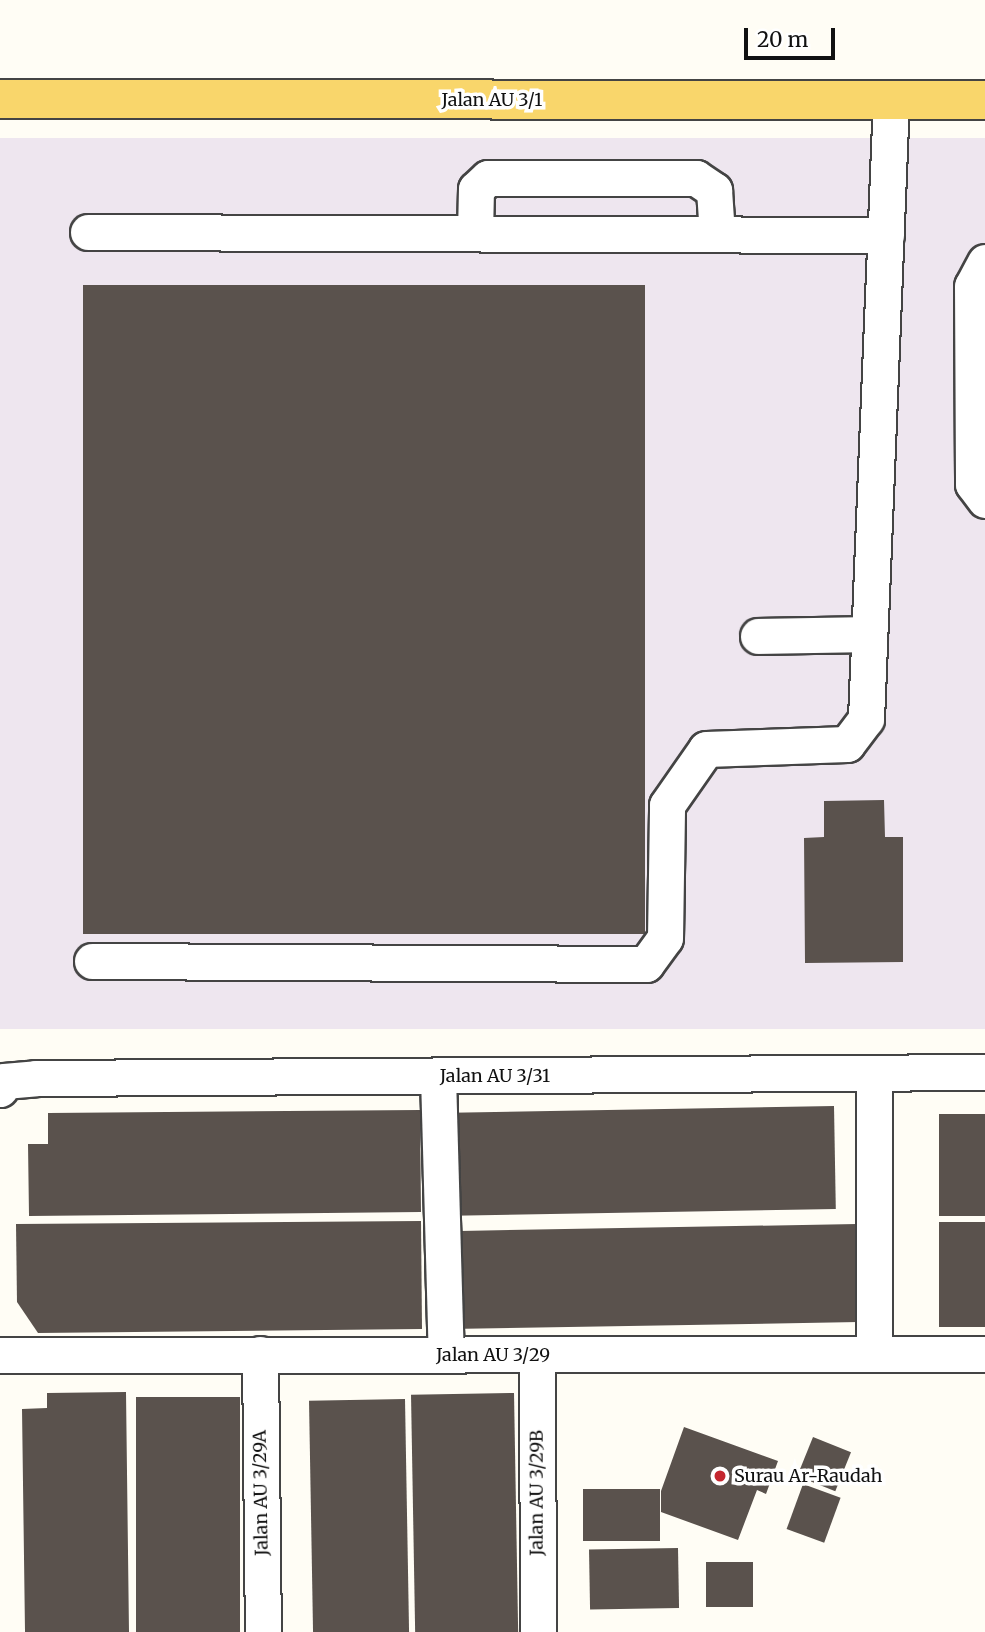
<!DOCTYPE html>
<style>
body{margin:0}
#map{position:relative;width:985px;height:1632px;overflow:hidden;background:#fffdf5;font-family:Merriweather,serif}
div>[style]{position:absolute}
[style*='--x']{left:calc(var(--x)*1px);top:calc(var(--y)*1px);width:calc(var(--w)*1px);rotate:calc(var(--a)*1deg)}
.industrial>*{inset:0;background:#eee6ef;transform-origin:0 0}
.building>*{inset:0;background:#5a524d;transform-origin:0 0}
.roads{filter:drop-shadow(2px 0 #444) drop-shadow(-2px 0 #444) drop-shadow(0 2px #444) drop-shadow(0 -2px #444)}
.minor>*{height:35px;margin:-17.5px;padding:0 17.5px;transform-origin:17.5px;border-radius:17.5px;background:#fff}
.major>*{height:38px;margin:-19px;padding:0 19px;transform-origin:19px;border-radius:19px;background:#f9d66b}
.dots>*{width:19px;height:19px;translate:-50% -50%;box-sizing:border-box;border:4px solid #fff;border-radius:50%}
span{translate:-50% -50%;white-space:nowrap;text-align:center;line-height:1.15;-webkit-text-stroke:7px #fff;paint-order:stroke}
.street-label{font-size:18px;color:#111}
.poi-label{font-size:18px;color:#111}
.left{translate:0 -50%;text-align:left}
.scale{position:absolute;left:744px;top:28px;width:91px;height:32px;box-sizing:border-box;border:4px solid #111;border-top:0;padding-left:9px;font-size:21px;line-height:24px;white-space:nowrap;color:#111;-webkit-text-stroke:5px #fff;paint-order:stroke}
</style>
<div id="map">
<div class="industrial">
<div style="left:985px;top:138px;width:891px;height:985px;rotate:90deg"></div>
</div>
<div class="building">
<div style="left:83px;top:285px;width:562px;height:649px"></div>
<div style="clip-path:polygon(884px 800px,885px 837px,903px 837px,903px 962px,805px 963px,804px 838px,824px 837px,824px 801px)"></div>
<div style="left:834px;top:1106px;width:103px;height:383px;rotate:89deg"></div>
<div style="clip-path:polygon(420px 1110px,421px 1212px,29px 1216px,28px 1144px,48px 1144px,48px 1113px)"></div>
<div style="left:985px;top:1114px;width:102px;height:46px;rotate:90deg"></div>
<div style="clip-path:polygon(421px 1221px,422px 1329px,38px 1333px,17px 1302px,16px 1224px)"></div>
<div style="left:939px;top:1222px;width:46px;height:105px"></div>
<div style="left:857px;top:1224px;width:98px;height:409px;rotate:89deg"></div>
<div style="clip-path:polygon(126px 1392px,129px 1632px,25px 1632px,22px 1409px,47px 1408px,47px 1393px)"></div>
<div style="left:514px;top:1393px;width:239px;height:103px;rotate:89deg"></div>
<div style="left:240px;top:1397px;width:235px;height:104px;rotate:90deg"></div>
<div style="left:405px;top:1399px;width:233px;height:96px;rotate:89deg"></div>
<div style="clip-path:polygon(684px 1427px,778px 1461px,766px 1494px,757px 1490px,738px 1540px,661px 1512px,661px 1491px)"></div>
<div style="left:813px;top:1437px;width:41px;height:42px;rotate:22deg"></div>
<div style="left:803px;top:1484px;width:40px;height:48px;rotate:20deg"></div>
<div style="left:583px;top:1489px;width:77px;height:52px"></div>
<div style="left:678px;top:1548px;width:60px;height:89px;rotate:89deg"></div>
<div style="left:706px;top:1562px;width:47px;height:45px"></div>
</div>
<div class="roads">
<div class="minor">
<div style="--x:88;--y:232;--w:798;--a:0.22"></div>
<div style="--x:475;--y:233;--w:44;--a:-88.7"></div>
<div style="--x:476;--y:189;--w:16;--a:-43"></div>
<div style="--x:488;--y:178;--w:208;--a:0"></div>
<div style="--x:696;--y:178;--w:22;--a:34"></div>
<div style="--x:714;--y:190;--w:44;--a:86.1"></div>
<div style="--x:985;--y:262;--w:27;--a:118"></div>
<div style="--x:972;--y:286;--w:198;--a:89.7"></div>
<div style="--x:973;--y:484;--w:20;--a:53"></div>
<div style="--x:758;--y:636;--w:111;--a:-1"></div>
<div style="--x:92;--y:961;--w:554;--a:0.31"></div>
<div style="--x:646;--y:964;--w:32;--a:-54"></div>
<div style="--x:665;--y:938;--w:133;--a:-89.1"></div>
<div style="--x:667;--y:805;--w:68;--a:-55.1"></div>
<div style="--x:706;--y:749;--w:141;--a:-2"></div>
<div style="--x:847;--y:744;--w:31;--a:-53"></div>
<div style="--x:866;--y:719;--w:620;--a:-87.69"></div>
<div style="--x:438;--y:1076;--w:279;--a:88.4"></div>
<div style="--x:0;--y:1089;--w:9;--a:-63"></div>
<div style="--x:4;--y:1081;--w:32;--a:-5"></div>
<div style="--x:36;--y:1078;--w:949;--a:-0.36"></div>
<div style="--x:260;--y:1354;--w:278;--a:89.4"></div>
<div style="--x:874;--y:1354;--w:281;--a:-90"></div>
<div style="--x:0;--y:1355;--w:985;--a:-0.06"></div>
<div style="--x:537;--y:1355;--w:277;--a:89.8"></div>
</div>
<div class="major">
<div style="--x:0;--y:99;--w:985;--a:0.06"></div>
</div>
</div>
<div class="dots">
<div style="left:720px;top:1476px;background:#c4262e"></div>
</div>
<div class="street-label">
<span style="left:492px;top:100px">Jalan AU 3/1</span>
<span style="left:495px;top:1076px">Jalan AU 3/31</span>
<span style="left:493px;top:1355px">Jalan AU 3/29</span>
<span style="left:261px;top:1493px;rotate:-91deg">Jalan AU 3/29A</span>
<span style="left:537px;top:1493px;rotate:-90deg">Jalan AU 3/29B</span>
</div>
<div class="poi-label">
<span class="left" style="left:734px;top:1476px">Surau Ar-Raudah</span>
</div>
<div class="scale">20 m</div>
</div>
